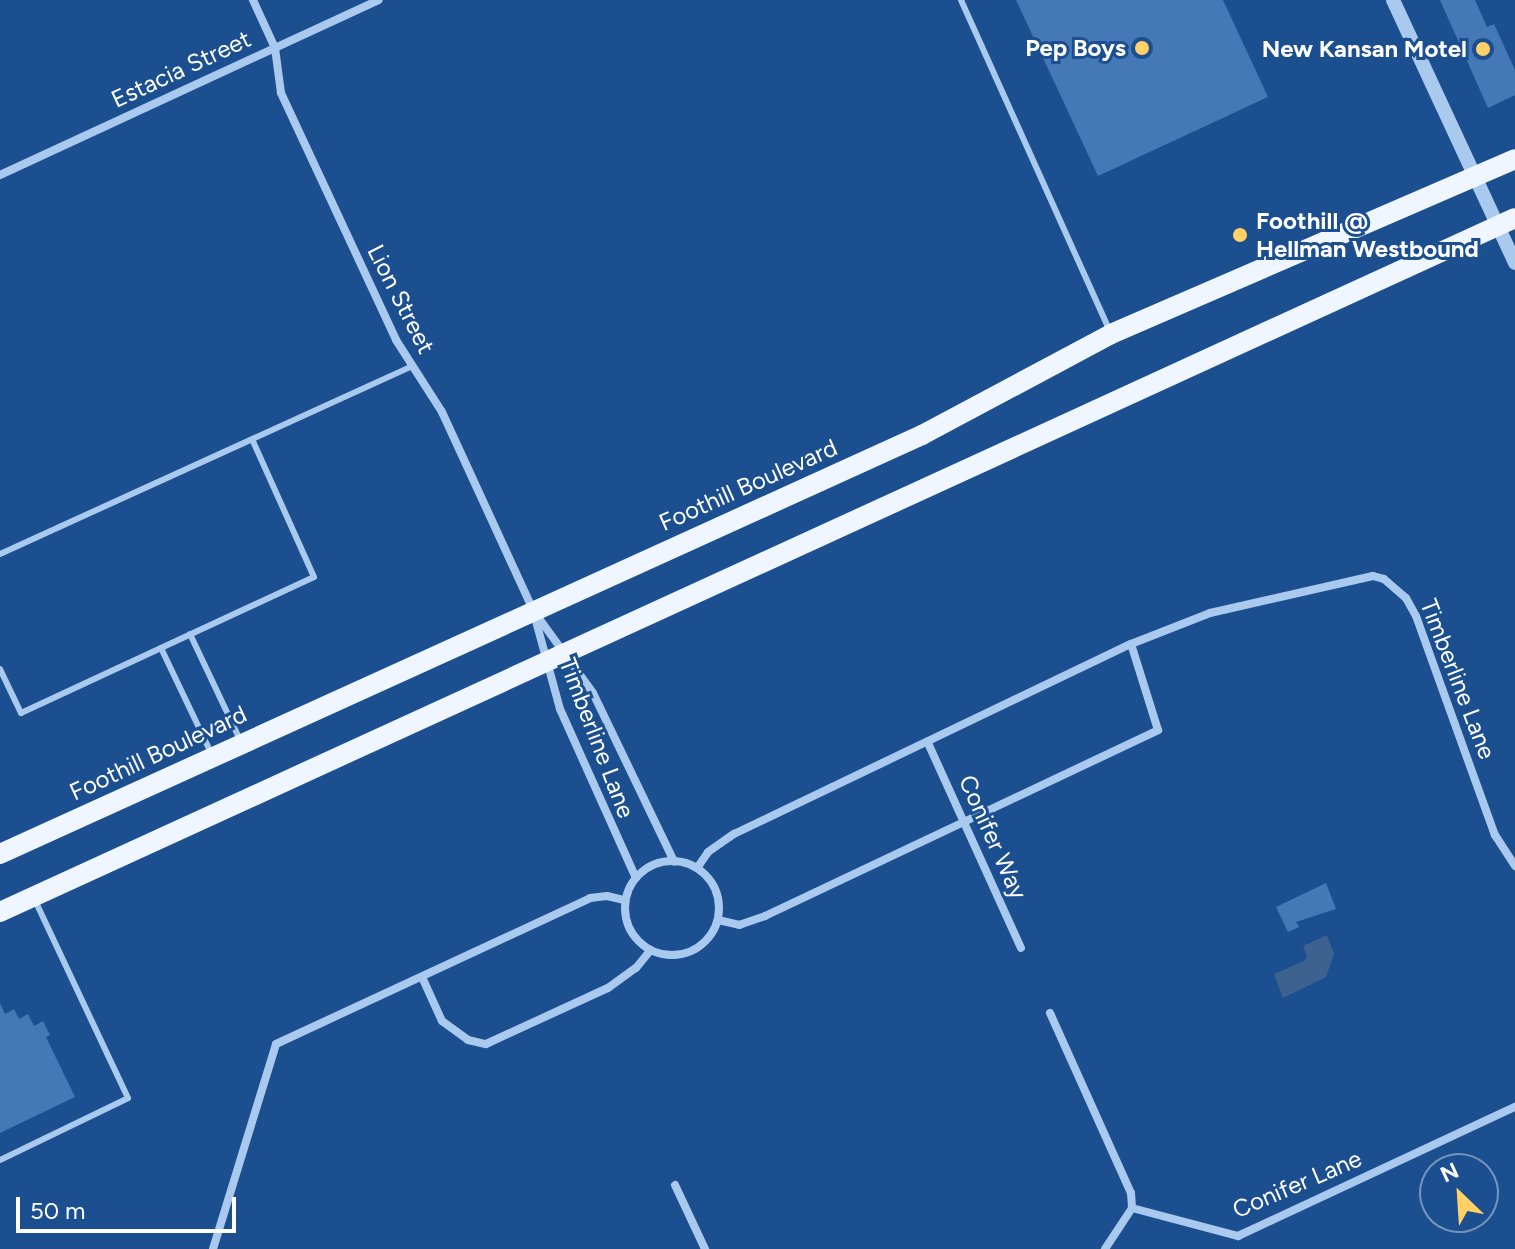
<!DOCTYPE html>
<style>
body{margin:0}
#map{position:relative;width:1515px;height:1249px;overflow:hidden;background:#1b4f8f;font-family:Figtree,sans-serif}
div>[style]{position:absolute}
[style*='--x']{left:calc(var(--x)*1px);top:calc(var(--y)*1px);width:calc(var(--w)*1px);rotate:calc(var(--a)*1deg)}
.water>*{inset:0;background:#3c6290}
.building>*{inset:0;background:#4478b7}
.service>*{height:6px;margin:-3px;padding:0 3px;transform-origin:3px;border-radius:3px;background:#a9c9ee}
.minor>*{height:8px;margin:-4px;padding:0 4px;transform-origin:4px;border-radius:4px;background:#a9c9ee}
.minor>.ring{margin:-4px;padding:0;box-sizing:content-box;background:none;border:8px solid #a9c9ee;border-radius:50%}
.tertiary>*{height:14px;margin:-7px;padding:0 7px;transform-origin:7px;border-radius:7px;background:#a9c9ee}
.primary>*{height:20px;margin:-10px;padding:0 10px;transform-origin:10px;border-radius:10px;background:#f0f6ff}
.dots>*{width:22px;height:22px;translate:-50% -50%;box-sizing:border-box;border:4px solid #1b4f8f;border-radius:50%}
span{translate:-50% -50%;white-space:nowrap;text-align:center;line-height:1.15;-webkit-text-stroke:6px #1b4f8f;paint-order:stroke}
.poi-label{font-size:24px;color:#fff;font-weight:700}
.right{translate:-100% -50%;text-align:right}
.left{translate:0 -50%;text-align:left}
.street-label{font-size:24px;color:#fff}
.north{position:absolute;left:1419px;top:1153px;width:80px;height:80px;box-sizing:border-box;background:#1b4f8f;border:2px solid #7695bc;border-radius:50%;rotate:335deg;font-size:22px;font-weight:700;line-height:32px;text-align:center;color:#fff}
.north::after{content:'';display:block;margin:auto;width:28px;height:36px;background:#ffd166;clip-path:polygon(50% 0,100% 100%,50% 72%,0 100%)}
.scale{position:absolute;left:16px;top:1197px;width:220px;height:36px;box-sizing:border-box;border:4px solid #fff;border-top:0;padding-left:10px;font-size:24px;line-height:28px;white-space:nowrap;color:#fff;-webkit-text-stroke:6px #1b4f8f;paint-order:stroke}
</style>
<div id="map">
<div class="water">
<div style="clip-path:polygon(1327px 935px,1334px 954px,1326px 977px,1283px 998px,1274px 974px,1304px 961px,1307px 956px,1303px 946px)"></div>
</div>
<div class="building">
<div style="clip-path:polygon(1016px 0,1223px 0,1268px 97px,1098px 176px)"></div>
<div style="clip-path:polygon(1440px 0,1475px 0,1487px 27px,1494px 24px,1515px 70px,1515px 95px,1488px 108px)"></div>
<div style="clip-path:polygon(1326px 883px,1336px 909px,1296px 922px,1299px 927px,1288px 932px,1276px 907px)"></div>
<div style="clip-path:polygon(0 1003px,5px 1014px,14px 1009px,19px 1019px,28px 1014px,34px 1026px,43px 1021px,50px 1035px,46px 1037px,75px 1097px,0 1133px)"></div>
</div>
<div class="service">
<div style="--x:961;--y:0;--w:363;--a:65.8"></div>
<div style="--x:0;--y:554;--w:453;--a:-24.5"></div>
<div style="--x:190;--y:634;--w:117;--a:64.7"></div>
<div style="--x:161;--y:648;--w:116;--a:64.5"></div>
<div style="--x:0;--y:669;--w:49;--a:64.5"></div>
<div style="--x:21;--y:713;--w:323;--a:-24.9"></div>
<div style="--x:314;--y:577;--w:151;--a:-114.2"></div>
<div style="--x:0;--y:1160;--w:142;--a:-25.8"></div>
<div style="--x:128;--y:1098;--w:219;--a:-115.2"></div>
</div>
<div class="minor">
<div style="--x:253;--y:0;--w:53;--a:65.4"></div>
<div style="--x:275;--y:48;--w:45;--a:82.4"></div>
<div style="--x:281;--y:93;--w:272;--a:65"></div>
<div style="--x:396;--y:340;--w:85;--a:57.4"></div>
<div style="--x:442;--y:412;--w:218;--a:65.3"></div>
<div style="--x:533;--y:610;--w:102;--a:54.1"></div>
<div style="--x:593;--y:693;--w:187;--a:64.3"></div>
<div style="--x:0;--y:175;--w:417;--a:-24.8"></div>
<div style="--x:534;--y:614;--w:98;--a:74.7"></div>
<div style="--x:560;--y:709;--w:185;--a:65.8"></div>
<div style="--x:928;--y:743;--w:225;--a:65.6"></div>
<div class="ring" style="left:625px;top:861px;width:86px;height:86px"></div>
<div style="--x:697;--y:868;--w:19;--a:-55"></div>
<div style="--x:708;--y:852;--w:32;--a:-35"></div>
<div style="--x:734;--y:834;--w:440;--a:-25.6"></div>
<div style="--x:1131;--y:644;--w:85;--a:-21.4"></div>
<div style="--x:1210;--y:613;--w:167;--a:-12.8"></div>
<div style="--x:1373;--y:576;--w:11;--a:15"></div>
<div style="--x:1384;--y:579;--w:29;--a:41"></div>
<div style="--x:1406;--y:598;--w:21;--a:61"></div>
<div style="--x:1416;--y:616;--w:233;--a:70.2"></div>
<div style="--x:1495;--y:835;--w:37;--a:57"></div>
<div style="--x:718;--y:920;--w:22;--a:13"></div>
<div style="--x:739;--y:925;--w:28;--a:-19"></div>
<div style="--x:765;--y:916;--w:435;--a:-25.3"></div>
<div style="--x:1158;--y:730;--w:90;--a:-107.4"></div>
<div style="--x:422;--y:977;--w:48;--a:65.6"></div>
<div style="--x:442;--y:1021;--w:32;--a:36"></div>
<div style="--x:468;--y:1040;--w:18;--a:13"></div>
<div style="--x:486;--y:1044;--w:134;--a:-24.7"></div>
<div style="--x:608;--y:988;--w:34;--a:-36"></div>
<div style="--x:636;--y:968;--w:22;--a:-51"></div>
<div style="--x:1050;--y:1013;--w:197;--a:65.8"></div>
<div style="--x:1131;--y:1193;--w:15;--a:86"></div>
<div style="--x:675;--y:1185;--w:71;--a:64.9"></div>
<div style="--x:213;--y:1249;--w:214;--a:-72.9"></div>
<div style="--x:276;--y:1044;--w:346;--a:-24.9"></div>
<div style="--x:590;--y:898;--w:17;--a:-7"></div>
<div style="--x:607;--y:896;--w:18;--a:13"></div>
<div style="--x:1105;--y:1249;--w:49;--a:-56.6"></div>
<div style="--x:1132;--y:1208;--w:110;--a:14.8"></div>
<div style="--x:1238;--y:1236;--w:306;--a:-25"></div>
</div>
<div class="tertiary">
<div style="--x:1393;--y:0;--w:290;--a:65.1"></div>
</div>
<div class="primary">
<div style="--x:0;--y:854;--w:1013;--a:-24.44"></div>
<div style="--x:922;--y:435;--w:214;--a:-28.1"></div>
<div style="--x:1111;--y:334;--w:440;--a:-23.4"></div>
<div style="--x:0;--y:912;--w:1666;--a:-24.61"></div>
</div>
<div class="dots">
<div style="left:1142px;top:48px;background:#ffd166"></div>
<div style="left:1483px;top:49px;background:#ffd166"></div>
<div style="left:1240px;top:235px;background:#ffd166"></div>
</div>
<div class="poi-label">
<span class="right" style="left:1126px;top:48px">Pep Boys</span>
<span class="right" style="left:1467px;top:49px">New Kansan Motel</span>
<span class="left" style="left:1256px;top:235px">Foothill @<br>Hellman Westbound</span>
</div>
<div class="street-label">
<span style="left:181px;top:69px;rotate:-25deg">Estacia Street</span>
<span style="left:401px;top:299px;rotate:63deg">Lion Street</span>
<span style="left:748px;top:485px;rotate:-24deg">Foothill Boulevard</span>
<span style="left:1458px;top:679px;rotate:69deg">Timberline Lane</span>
<span style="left:597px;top:738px;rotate:69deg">Timberline Lane</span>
<span style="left:158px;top:753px;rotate:-25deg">Foothill Boulevard</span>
<span style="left:993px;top:837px;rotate:66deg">Conifer Way</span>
<span style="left:1297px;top:1184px;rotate:-23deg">Conifer Lane</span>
</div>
<div class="north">N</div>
<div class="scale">50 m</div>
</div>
